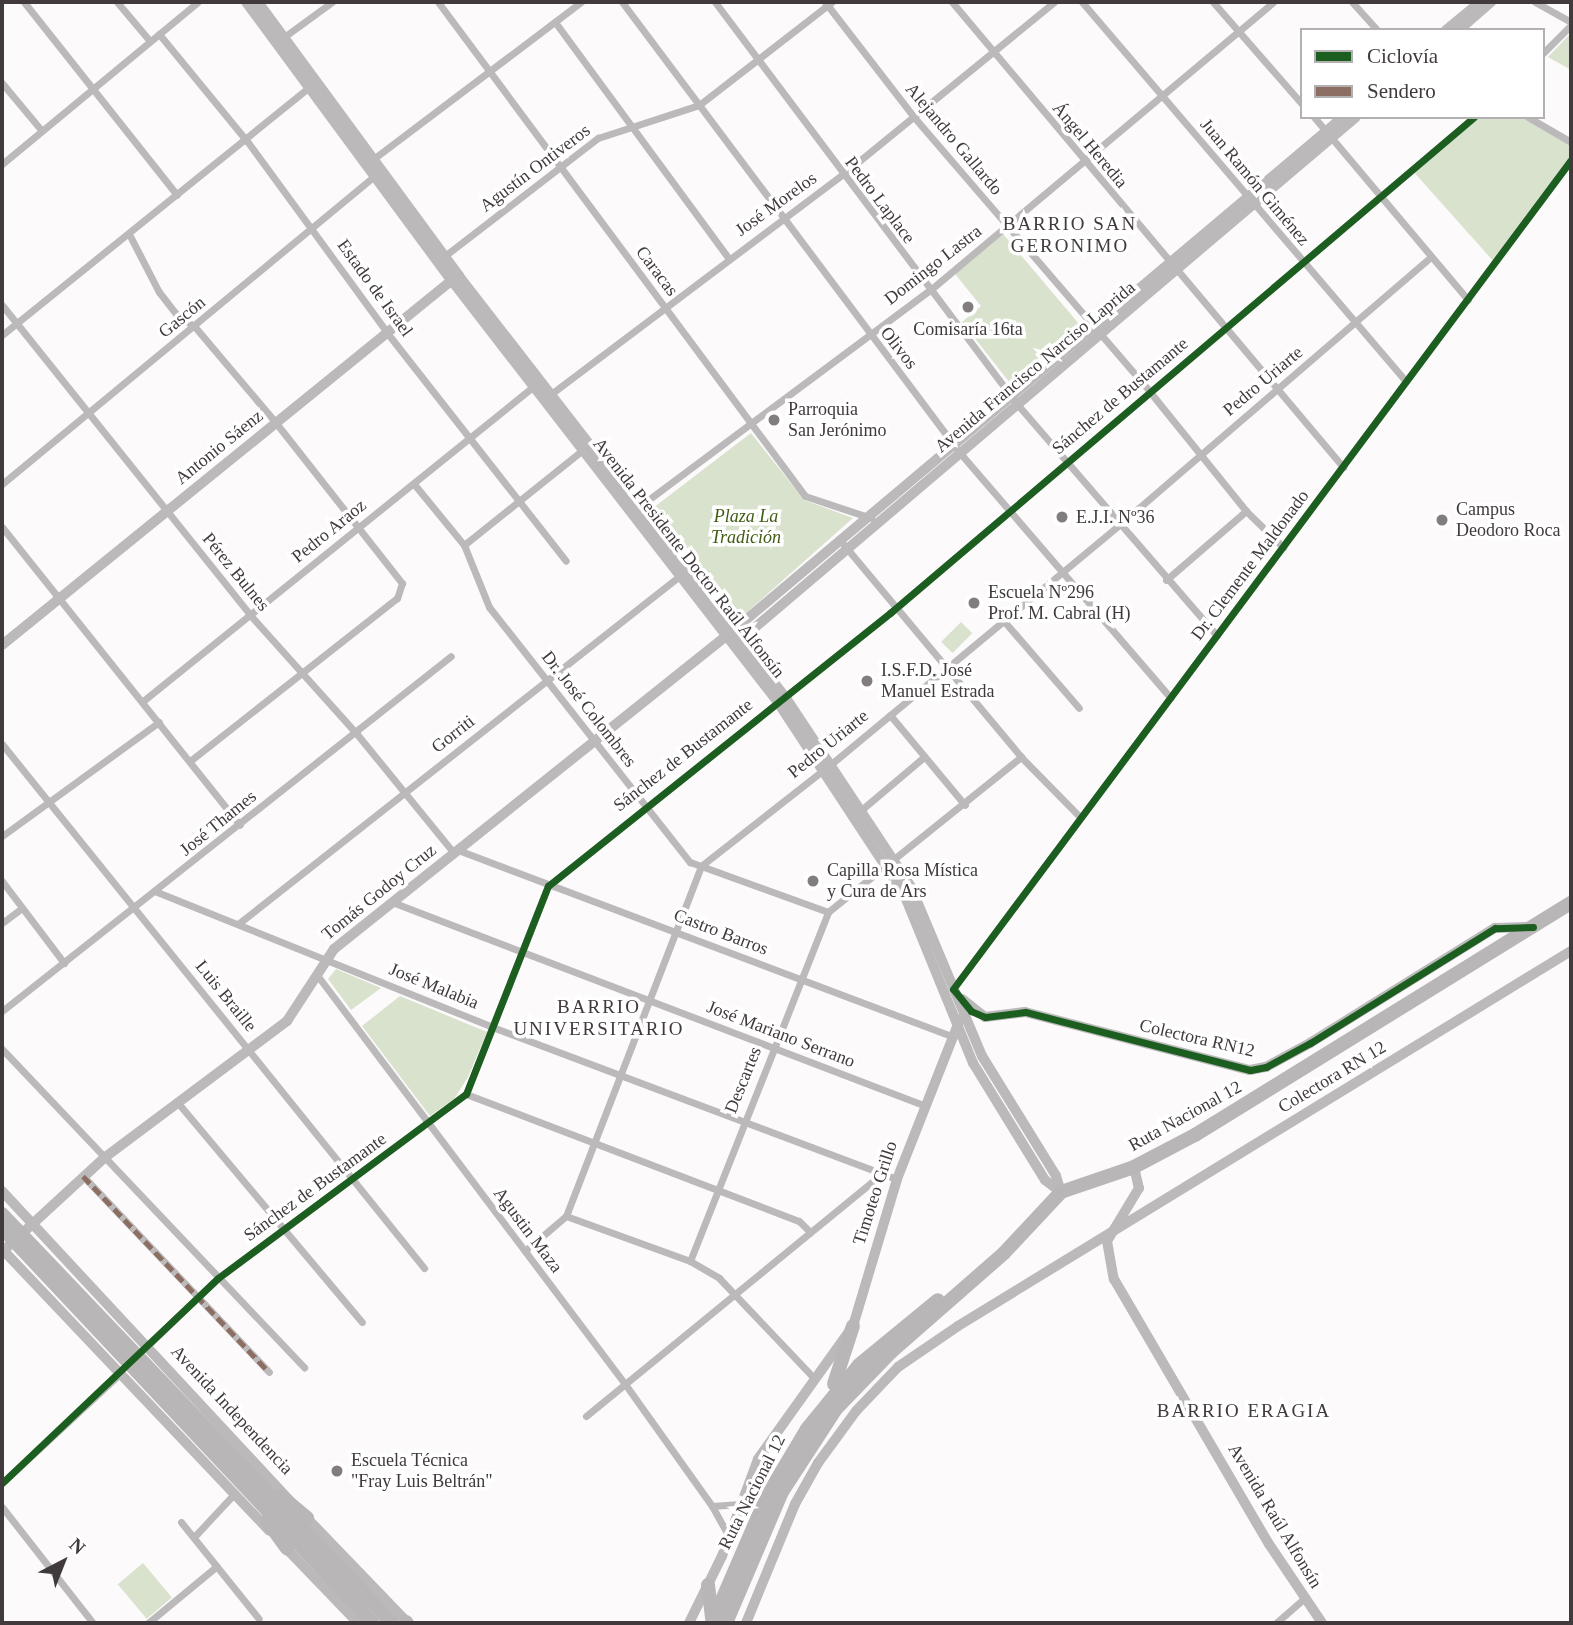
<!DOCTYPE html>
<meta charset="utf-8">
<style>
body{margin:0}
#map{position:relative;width:1573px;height:1625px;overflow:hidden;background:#fcfafb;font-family:"Times New Roman",serif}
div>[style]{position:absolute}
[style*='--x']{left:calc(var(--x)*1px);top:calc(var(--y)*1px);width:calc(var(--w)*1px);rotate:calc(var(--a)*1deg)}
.green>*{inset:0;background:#d8e2cd;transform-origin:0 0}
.street>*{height:7px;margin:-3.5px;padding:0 3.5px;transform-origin:3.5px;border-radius:3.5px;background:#bbb9ba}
.secondary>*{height:10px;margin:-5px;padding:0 5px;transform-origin:5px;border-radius:5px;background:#bbb9ba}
.highway>*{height:14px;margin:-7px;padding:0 7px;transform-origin:7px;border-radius:7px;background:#b9b6b8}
.quiet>*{height:5px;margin-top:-2.5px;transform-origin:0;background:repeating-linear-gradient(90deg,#8d6e63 0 10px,transparent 0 15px)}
.cycleway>*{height:7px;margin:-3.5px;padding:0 3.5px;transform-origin:3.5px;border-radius:3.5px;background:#1b5e20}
.dots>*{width:19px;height:19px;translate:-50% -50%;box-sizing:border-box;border:4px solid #fff;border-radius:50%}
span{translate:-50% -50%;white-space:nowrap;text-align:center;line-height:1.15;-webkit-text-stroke:7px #fff;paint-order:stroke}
.street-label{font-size:18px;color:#413a3c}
.poi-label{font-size:18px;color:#413a3c}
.left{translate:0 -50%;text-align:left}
.park-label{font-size:18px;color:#3f5c13;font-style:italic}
.neighbourhood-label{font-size:19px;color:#413a3c;letter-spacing:2px}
.frame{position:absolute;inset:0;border:4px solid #413a3c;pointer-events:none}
.legend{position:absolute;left:1300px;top:28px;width:245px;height:91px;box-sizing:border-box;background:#fff;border:2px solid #b3b0b1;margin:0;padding:9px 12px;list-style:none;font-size:21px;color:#413a3c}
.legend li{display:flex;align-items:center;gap:14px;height:35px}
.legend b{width:35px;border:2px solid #b3b0b1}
.north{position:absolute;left:28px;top:1527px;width:70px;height:70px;-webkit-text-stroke:5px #fff;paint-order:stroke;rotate:42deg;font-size:19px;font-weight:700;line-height:28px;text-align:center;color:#413a3c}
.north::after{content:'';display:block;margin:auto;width:24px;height:32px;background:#413a3c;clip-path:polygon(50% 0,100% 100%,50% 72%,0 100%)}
</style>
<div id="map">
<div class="green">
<div style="clip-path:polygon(1571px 33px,1571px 70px,1548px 57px)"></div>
<div style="clip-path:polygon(1474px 117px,1528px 117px,1571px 142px,1571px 160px,1495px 263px,1412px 170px)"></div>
<div style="clip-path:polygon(1003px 234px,1080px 325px,1010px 383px,962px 322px,981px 306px,955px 274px)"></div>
<div style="clip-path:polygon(751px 433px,804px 500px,853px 518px,738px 620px,653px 508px)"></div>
<div style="left:961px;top:622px;width:16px;height:28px;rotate:45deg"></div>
<div style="clip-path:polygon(336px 969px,381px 988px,351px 1010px,328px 979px)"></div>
<div style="clip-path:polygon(400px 996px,487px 1032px,468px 1077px,454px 1099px,430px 1116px,362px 1026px)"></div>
<div style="left:143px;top:1563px;width:45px;height:33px;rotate:50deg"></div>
</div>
<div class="street">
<div style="--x:24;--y:2;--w:246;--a:51.6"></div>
<div style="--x:117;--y:2;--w:51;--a:49.8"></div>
<div style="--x:438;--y:2;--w:615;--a:53.39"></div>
<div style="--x:805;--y:496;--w:70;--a:18.4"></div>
<div style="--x:622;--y:2;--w:564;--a:53.15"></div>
<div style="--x:960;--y:453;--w:323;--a:49.3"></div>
<div style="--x:715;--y:2;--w:503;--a:53.08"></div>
<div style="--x:1017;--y:404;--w:306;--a:49.2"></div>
<div style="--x:825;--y:2;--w:144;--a:52.3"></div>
<div style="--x:913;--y:116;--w:364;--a:49.3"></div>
<div style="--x:1150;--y:392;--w:153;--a:51.1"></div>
<div style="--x:1246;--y:511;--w:52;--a:44.2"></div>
<div style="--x:952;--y:2;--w:608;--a:49.94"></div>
<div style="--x:1082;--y:2;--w:499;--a:49.5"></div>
<div style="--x:1213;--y:2;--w:135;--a:48.9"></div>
<div style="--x:1352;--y:2;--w:38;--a:48"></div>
<div style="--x:1535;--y:2;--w:41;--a:29.1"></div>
<div style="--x:555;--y:22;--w:294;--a:53.7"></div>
<div style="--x:159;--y:34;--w:139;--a:50.6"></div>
<div style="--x:247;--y:141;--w:239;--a:53.8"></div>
<div style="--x:388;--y:334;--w:288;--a:51.9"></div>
<div style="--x:284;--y:37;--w:59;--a:-36.1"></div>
<div style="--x:1543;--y:53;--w:40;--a:-45"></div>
<div style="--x:2;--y:83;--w:62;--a:50.2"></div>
<div style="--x:1314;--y:117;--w:239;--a:49.9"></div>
<div style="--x:1528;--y:117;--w:50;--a:30.2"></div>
<div style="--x:372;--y:160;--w:262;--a:-37.1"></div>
<div style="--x:2;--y:164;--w:254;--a:-39.6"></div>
<div style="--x:129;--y:234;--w:65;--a:62.7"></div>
<div style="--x:159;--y:292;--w:28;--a:52"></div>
<div style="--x:176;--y:314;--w:23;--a:34"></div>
<div style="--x:195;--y:327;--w:126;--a:49.8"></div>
<div style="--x:276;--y:423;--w:204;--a:51.8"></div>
<div style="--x:402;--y:583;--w:16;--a:108"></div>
<div style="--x:397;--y:598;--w:263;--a:141.8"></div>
<div style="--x:442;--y:258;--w:197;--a:-37.6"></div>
<div style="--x:598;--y:138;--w:106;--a:-18.1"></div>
<div style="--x:699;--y:105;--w:168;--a:-37.8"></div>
<div style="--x:2;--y:305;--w:398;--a:51.3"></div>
<div style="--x:251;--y:616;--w:157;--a:48.1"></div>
<div style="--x:356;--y:733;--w:155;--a:50.8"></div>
<div style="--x:2;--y:335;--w:398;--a:-38.9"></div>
<div style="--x:547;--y:397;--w:369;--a:-37"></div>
<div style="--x:842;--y:175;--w:274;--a:-39.2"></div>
<div style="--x:2;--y:484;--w:485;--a:-39.6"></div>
<div style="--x:414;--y:484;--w:79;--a:50.7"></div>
<div style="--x:464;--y:545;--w:67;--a:68"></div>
<div style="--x:489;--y:607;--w:325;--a:51.8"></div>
<div style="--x:690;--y:862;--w:147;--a:19.9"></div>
<div style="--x:636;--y:509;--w:365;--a:-36.7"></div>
<div style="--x:929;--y:291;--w:449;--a:-40"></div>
<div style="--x:2;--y:527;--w:381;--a:51.4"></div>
<div style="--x:839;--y:539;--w:284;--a:50.1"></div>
<div style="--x:1021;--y:757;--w:84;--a:45.5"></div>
<div style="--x:464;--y:545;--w:154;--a:-38.7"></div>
<div style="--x:1166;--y:580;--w:106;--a:-40.8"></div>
<div style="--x:1003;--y:620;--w:116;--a:49.2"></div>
<div style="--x:143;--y:701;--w:502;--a:-38.86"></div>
<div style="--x:890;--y:715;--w:117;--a:50.2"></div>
<div style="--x:2;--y:744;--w:673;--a:51.15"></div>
<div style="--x:860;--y:811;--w:84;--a:-40.2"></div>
<div style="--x:2;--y:836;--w:194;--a:-36"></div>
<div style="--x:458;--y:850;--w:530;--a:20.66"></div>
<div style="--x:2;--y:881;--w:103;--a:52.9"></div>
<div style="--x:157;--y:892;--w:364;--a:21.9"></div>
<div style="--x:495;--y:1028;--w:429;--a:20.6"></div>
<div style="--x:392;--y:902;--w:568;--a:20.92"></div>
<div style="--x:2;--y:923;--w:25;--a:-37"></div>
<div style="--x:238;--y:924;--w:565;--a:-38.25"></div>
<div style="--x:317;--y:975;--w:512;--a:53.02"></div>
<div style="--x:625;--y:1384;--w:150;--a:54.5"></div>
<div style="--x:712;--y:1506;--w:35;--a:61"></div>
<div style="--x:953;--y:989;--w:1034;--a:-53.3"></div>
<div style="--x:2;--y:1011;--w:572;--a:-38.33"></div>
<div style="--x:2;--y:1049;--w:439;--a:46.5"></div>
<div style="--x:466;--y:1094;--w:356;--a:20.9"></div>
<div style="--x:799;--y:1221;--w:16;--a:45"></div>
<div style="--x:178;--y:1103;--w:286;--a:50"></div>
<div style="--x:83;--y:1176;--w:270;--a:46.5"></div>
<div style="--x:566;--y:1216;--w:132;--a:19.9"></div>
<div style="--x:690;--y:1261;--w:34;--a:30"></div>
<div style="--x:719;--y:1278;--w:139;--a:46.5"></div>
<div style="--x:525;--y:1251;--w:54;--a:-40.5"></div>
<div style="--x:566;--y:1216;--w:375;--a:-68.9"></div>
<div style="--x:701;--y:866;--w:164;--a:-38.1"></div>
<div style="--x:830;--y:765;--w:376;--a:-39.7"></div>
<div style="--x:1119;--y:525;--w:409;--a:-40.7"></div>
<div style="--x:690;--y:1261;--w:375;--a:-68.4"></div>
<div style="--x:828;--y:912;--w:248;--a:-38.8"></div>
<div style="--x:145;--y:1348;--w:101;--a:-43.8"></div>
<div style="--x:218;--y:1278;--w:309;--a:-36.6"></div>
<div style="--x:466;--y:1094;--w:224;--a:-68.5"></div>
<div style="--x:548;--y:886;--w:438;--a:-38.6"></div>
<div style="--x:890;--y:613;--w:766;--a:-40.34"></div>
<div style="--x:586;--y:1416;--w:384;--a:-39.3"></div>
<div style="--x:2;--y:1483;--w:163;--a:-42.8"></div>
<div style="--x:712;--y:1506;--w:28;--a:-4"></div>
<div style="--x:2;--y:1507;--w:147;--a:51.9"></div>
<div style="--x:181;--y:1522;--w:124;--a:51.2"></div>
<div style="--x:194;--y:1537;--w:59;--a:-47.1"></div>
<div style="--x:148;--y:1623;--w:89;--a:-39.6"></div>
<div style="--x:1276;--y:1623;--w:37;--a:-41"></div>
</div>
<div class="secondary">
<div style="--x:246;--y:2;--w:347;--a:53.6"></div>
<div style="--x:452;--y:281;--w:531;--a:52.27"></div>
<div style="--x:777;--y:701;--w:231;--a:56.7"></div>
<div style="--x:904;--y:894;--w:183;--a:67.8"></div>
<div style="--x:973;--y:1063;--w:137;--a:58.4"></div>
<div style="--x:1045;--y:1180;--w:20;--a:37"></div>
<div style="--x:258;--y:2;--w:340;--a:53.7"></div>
<div style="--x:459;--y:276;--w:534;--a:52.23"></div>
<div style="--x:786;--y:698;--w:227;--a:56.5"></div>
<div style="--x:911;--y:887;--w:183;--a:67.2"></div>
<div style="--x:982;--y:1056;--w:141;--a:58.3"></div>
<div style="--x:1056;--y:1176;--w:17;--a:73"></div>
<div style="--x:1446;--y:30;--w:44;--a:-39.5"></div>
<div style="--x:1459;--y:30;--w:43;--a:-41.2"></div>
<div style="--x:739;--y:641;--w:809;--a:-40.34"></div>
<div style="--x:2;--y:645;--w:584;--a:-39.03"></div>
<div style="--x:962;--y:999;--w:29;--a:38"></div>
<div style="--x:985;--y:1017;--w:40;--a:-7.1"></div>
<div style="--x:1025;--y:1012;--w:232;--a:14.5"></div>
<div style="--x:1250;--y:1070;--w:16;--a:-11"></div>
<div style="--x:1266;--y:1067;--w:50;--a:-28.6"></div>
<div style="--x:1310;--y:1043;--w:218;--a:-31.9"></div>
<div style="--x:1495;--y:928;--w:36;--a:-2"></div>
<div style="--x:1134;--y:1167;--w:22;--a:77"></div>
<div style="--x:1139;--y:1188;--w:62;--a:121.1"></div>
<div style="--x:1107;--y:1241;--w:39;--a:80"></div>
<div style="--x:1114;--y:1279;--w:307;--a:59.7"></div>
<div style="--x:1269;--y:1544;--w:95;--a:56.1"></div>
<div style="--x:2;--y:1191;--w:422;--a:47.1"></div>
<div style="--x:2;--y:1249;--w:388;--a:46.5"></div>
<div style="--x:3;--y:1251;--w:137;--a:-42.6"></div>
<div style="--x:104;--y:1158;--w:229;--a:-36.8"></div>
<div style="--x:287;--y:1021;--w:86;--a:-56.9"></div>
<div style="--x:334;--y:949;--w:513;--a:-38.59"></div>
<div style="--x:735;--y:629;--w:795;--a:-40.1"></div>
<div style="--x:303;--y:1514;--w:151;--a:46.1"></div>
<div style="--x:282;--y:1544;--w:110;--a:46.1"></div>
<div style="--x:689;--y:1623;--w:75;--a:-63.8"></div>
<div style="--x:722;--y:1556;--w:103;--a:-69.6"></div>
<div style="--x:758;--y:1459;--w:163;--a:-54.5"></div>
<div style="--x:853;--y:1326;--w:153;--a:-73.3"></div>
<div style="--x:897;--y:1179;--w:172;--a:-68.5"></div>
<div style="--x:746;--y:1623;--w:129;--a:-67.6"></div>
<div style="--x:795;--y:1504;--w:47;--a:-60.7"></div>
<div style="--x:818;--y:1463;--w:64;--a:-53.8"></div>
<div style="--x:856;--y:1411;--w:61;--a:-46.3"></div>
<div style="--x:898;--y:1367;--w:73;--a:-34.3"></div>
<div style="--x:958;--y:1326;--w:719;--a:-31.46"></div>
</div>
<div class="highway">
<div style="--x:2;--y:1214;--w:565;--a:46.36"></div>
<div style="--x:2;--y:1228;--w:542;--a:46.79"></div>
<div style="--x:834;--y:1384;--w:61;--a:-71.9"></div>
<div style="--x:281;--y:1496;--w:34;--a:40"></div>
<div style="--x:267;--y:1521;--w:34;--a:54"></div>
<div style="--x:708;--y:1585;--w:34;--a:83"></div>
<div style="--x:406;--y:1622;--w:1;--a:45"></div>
<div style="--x:712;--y:1623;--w:138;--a:-66.6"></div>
<div style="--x:767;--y:1496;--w:78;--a:-59.2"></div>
<div style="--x:807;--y:1429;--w:82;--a:-50.9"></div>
<div style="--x:859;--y:1365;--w:102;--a:-39.4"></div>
<div style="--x:726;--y:1623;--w:142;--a:-66.9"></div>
<div style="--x:782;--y:1492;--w:99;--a:-57"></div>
<div style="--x:836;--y:1409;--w:79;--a:-46"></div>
<div style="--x:891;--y:1352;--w:150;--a:-41.2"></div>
<div style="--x:1004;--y:1253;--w:83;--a:-46.9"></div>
<div style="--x:1061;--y:1192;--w:77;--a:-18.9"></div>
<div style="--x:1134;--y:1167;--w:69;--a:-27.7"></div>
<div style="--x:1195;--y:1135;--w:442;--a:-31.7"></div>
</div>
<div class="quiet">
<div style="--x:83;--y:1176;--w:270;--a:46.5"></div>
</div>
<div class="cycleway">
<div style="--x:1533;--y:927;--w:38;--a:178"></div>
<div style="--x:1495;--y:928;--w:218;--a:148.1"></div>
<div style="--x:1310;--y:1043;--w:50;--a:151.4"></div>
<div style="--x:1266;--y:1067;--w:16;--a:169"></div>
<div style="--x:1250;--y:1070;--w:232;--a:-165.5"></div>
<div style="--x:1025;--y:1012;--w:40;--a:172.9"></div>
<div style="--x:985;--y:1017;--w:15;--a:-157"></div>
<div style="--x:971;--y:1011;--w:28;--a:-129"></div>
<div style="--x:953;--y:989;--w:1034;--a:-53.3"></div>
<div style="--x:2;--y:1483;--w:298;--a:-43.5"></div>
<div style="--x:218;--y:1278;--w:309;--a:-36.6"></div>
<div style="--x:466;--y:1094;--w:224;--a:-68.5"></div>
<div style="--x:548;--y:886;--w:438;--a:-38.6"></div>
<div style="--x:890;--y:613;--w:766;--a:-40.34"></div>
</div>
<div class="dots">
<div style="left:968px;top:307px;background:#827d7f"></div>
<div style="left:774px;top:420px;background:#827d7f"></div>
<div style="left:1062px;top:517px;background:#827d7f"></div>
<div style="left:1442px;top:520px;background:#827d7f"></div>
<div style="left:974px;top:603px;background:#827d7f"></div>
<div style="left:867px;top:681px;background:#827d7f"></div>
<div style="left:813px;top:881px;background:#827d7f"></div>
<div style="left:337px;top:1471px;background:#827d7f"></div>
</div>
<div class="street-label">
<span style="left:954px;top:139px;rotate:50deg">Alejandro Gallardo</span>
<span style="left:1090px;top:145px;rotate:50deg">Ángel Heredia</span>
<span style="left:535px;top:168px;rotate:-37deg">Agustín Ontiveros</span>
<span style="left:1255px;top:182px;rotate:50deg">Juan Ramón Giménez</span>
<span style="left:880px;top:200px;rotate:53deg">Pedro Laplace</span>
<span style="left:776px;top:204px;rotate:-36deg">José Morelos</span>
<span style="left:933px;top:265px;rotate:-38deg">Domingo Lastra</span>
<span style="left:657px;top:271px;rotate:53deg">Caracas</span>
<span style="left:375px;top:288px;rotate:54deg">Estado de Israel</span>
<span style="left:182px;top:317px;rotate:-39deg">Gascón</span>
<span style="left:899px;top:348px;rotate:52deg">Olivos</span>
<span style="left:1035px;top:367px;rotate:-40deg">Avenida Francisco Narciso Laprida</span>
<span style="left:1263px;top:381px;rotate:-40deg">Pedro Uriarte</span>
<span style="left:1120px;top:396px;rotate:-40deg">Sánchez de Bustamante</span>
<span style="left:219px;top:447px;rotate:-39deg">Antonio Sáenz</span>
<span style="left:329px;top:531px;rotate:-39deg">Pedro Araoz</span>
<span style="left:689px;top:558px;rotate:52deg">Avenida Presidente Doctor Raúl Alfonsín</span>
<span style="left:1250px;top:565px;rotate:-53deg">Dr. Clemente Maldonado</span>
<span style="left:236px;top:572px;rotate:51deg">Pérez Bulnes</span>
<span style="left:589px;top:709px;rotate:52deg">Dr. José Colombres</span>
<span style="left:453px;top:734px;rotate:-38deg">Gorriti</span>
<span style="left:828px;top:744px;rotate:-39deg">Pedro Uriarte</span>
<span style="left:683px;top:755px;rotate:-38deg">Sánchez de Bustamante</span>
<span style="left:218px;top:823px;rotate:-39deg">José Thames</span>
<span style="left:379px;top:892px;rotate:-39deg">Tomás Godoy Cruz</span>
<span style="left:721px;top:932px;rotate:21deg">Castro Barros</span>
<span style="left:434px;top:986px;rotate:22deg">José Malabia</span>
<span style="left:226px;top:996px;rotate:51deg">Luis Braille</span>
<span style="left:781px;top:1034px;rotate:21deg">José Mariano Serrano</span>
<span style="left:1197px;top:1038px;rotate:13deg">Colectora RN12</span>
<span style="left:1332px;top:1077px;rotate:-31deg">Colectora RN 12</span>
<span style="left:743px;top:1080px;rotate:-68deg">Descartes</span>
<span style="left:1185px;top:1116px;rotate:-29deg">Ruta Nacional 12</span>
<span style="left:315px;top:1187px;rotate:-36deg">Sánchez de Bustamante</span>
<span style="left:875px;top:1193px;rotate:-72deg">Timoteo Grillo</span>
<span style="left:528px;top:1230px;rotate:53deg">Agustin Maza</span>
<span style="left:232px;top:1410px;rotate:47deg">Avenida Independencia</span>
<span style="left:752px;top:1492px;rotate:-63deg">Ruta Nacional 12</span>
<span style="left:1275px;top:1516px;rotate:59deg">Avenida Raúl Alfonsín</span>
</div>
<div class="poi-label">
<span style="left:968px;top:329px">Comisaría 16ta</span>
<span class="left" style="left:788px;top:420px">Parroquia<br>San Jerónimo</span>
<span class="left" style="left:1456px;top:520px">Campus<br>Deodoro Roca</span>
<span class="left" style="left:1076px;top:517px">E.J.I. Nº36</span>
<span class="left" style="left:988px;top:603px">Escuela Nº296<br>Prof. M. Cabral (H)</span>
<span class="left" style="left:881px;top:681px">I.S.F.D. José<br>Manuel Estrada</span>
<span class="left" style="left:827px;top:881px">Capilla Rosa Mística<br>y Cura de Ars</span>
<span class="left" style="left:351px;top:1471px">Escuela Técnica<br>"Fray Luis Beltrán"</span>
</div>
<div class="park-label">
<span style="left:746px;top:527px">Plaza La<br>Tradición</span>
</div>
<div class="neighbourhood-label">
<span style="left:1070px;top:235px">BARRIO SAN<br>GERONIMO</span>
<span style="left:599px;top:1018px">BARRIO<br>UNIVERSITARIO</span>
<span style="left:1244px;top:1411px">BARRIO ERAGIA</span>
</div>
<div class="frame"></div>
<ul class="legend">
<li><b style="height:9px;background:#1b5e20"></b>Ciclovía</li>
<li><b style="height:9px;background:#8d6e63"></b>Sendero</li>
</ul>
<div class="north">N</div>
</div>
